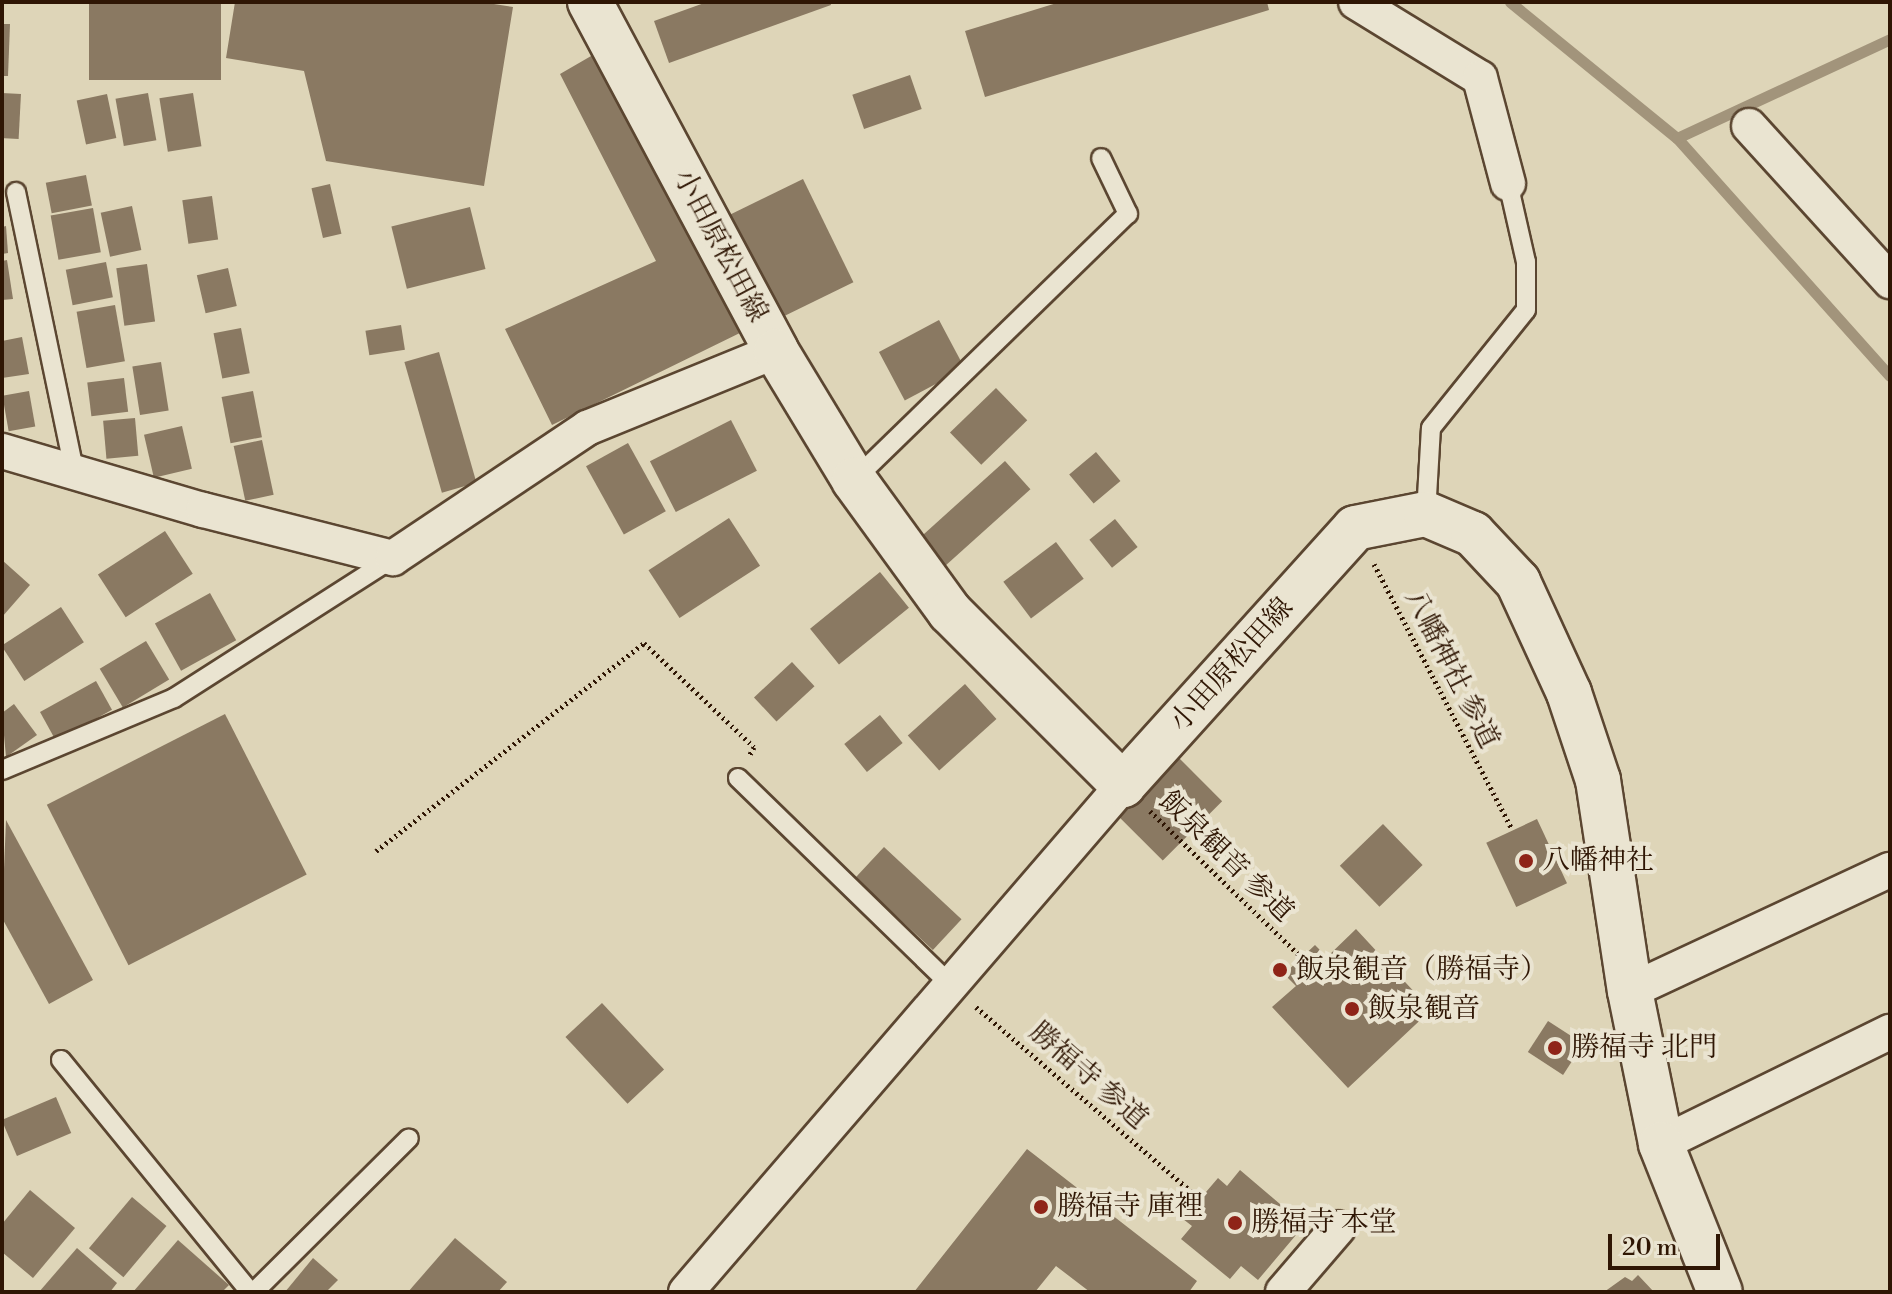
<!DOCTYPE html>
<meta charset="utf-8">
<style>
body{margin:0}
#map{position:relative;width:1892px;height:1294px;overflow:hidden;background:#ded5b8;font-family:"Libre Bodoni","Noto Serif JP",serif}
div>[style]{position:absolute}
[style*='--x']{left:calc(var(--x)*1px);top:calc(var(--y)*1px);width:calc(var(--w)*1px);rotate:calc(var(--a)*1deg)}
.stream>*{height:11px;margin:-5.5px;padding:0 5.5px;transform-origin:5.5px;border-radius:5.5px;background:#a2947b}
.building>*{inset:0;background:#8a7962;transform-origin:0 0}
.path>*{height:5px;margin-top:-2.5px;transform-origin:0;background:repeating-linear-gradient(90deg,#2f1604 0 2px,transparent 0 6px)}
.roads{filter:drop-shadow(2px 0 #5b4631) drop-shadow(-2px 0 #5b4631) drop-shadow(0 2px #5b4631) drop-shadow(0 -2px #5b4631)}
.lane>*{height:18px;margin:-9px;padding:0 9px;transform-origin:9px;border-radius:9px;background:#eae4d1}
.street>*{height:34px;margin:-17px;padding:0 17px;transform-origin:17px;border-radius:17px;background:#eae4d1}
.secondary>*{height:44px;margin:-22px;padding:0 22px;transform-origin:22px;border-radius:22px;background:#eae4d1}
.dots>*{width:22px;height:22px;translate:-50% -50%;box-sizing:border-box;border:4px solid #eae4d1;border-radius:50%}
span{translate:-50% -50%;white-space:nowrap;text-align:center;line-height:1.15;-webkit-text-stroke:8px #eae4d1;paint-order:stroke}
.street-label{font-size:28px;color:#2f1604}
.poi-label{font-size:28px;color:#2f1604}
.left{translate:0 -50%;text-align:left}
.frame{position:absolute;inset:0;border:4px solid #2f1604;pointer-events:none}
.scale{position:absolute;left:1608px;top:1234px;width:112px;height:36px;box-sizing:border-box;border:4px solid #2f1604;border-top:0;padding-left:10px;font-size:24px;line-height:28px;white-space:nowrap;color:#2f1604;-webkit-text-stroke:6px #eae4d1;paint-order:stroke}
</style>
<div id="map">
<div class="stream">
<div style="--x:1510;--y:2;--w:215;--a:39.2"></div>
<div style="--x:1677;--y:138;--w:319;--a:48.2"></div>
<div style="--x:1677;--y:138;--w:235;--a:-24.9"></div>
</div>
<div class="building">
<div style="left:89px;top:2px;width:132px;height:78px"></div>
<div style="clip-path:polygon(235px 2px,481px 2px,513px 7px,484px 186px,326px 161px,304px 71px,226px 58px)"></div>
<div style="clip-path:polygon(707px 2px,830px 2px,831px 5px,669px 63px,654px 21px)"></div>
<div style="clip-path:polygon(1060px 2px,1267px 2px,1269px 10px,985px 97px,965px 31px)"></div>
<div style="clip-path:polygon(2px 24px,10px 24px,8px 76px,2px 76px)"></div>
<div style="clip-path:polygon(598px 52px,748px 329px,552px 425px,505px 329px,656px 261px,560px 74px)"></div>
<div style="left:910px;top:75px;width:36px;height:61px;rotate:71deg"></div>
<div style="left:2px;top:93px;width:19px;height:45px;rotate:3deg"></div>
<div style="left:148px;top:93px;width:48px;height:33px;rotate:80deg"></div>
<div style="left:193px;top:93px;width:54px;height:34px;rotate:81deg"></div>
<div style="left:107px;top:94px;width:45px;height:31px;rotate:78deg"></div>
<div style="left:86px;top:175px;width:31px;height:41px;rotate:79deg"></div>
<div style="left:803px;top:179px;width:115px;height:82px;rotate:64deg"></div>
<div style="left:330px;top:184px;width:51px;height:19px;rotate:77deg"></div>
<div style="left:212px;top:196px;width:44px;height:30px;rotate:82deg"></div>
<div style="left:132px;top:206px;width:45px;height:32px;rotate:78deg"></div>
<div style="left:470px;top:207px;width:64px;height:81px;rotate:76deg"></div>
<div style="left:93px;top:208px;width:45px;height:43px;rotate:80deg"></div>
<div style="clip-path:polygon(6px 226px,8px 253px,2px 254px,2px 227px)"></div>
<div style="clip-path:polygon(7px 260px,13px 299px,2px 300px,2px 261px)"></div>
<div style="left:106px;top:262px;width:36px;height:41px;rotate:79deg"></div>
<div style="left:147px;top:264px;width:58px;height:31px;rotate:82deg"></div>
<div style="left:228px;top:268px;width:39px;height:32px;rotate:77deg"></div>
<div style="left:115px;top:305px;width:57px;height:39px;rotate:80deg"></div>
<div style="left:939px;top:320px;width:55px;height:68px;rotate:62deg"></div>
<div style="left:401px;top:325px;width:25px;height:36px;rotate:81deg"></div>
<div style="left:241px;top:328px;width:46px;height:28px;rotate:79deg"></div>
<div style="clip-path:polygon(22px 337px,29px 374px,2px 378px,2px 341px)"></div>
<div style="left:439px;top:352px;width:136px;height:36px;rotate:74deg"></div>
<div style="left:161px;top:362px;width:49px;height:29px;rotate:81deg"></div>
<div style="left:124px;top:378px;width:34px;height:37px;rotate:83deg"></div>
<div style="left:996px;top:388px;width:45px;height:64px;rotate:46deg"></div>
<div style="left:29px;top:391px;width:36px;height:27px;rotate:80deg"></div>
<div style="left:253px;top:391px;width:47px;height:32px;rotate:79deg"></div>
<div style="left:135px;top:418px;width:38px;height:32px;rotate:85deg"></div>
<div style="left:731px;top:420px;width:57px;height:91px;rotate:63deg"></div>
<div style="left:182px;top:426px;width:44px;height:39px;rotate:77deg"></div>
<div style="left:262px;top:440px;width:56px;height:29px;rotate:78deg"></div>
<div style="left:628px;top:443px;width:78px;height:48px;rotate:61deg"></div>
<div style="left:1096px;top:452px;width:38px;height:35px;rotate:50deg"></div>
<div style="left:1005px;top:461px;width:38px;height:122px;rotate:48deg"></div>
<div style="left:729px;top:518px;width:57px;height:96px;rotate:57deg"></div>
<div style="left:1115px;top:519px;width:36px;height:33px;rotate:51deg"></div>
<div style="left:165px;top:531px;width:51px;height:80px;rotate:57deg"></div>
<div style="left:1056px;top:542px;width:46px;height:66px;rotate:53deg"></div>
<div style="clip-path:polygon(2px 560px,30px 585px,2px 617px)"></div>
<div style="left:880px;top:572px;width:46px;height:90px;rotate:51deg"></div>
<div style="left:210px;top:593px;width:54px;height:63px;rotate:61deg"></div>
<div style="left:61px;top:607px;width:42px;height:71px;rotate:57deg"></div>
<div style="left:146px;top:641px;width:45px;height:54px;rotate:59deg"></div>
<div style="left:792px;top:662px;width:33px;height:52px;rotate:47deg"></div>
<div style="left:96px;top:681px;width:33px;height:64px;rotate:61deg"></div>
<div style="left:965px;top:684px;width:47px;height:77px;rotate:48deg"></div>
<div style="clip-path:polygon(14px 704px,37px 735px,6px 757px,2px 713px)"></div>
<div style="left:225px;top:714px;width:180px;height:200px;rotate:63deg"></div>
<div style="left:880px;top:715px;width:36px;height:46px;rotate:51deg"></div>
<div style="left:1179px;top:758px;width:61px;height:84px;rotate:45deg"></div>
<div style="left:1537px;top:819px;width:71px;height:56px;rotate:65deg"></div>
<div style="clip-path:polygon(6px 820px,93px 980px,49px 1004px,2px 918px)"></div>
<div style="left:1383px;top:824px;width:57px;height:60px;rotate:46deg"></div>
<div style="left:884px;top:847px;width:106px;height:42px;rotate:43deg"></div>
<div style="clip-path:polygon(1356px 929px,1431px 1010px,1348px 1088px,1272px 1007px,1296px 986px,1284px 974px,1315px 945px,1327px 957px)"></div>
<div style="left:602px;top:1003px;width:91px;height:50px;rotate:47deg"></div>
<div style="left:1548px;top:1021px;width:42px;height:37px;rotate:33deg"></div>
<div style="left:56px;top:1097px;width:39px;height:59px;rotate:67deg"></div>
<div style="clip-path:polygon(1027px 1149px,1197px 1281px,1189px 1292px,1090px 1292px,1056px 1266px,1035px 1292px,914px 1292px)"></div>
<div style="clip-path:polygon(1240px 1170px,1287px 1210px,1278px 1220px,1296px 1235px,1258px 1280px,1241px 1266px,1230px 1279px,1181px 1239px,1192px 1226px,1183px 1219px,1200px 1199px,1218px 1178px,1227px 1186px)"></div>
<div style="clip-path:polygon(30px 1190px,75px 1228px,33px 1278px,2px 1252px,2px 1224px)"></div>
<div style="left:132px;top:1197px;width:45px;height:67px;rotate:40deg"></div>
<div style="clip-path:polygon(455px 1238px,507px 1282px,498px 1292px,408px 1292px)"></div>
<div style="clip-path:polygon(178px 1240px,229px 1285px,222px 1292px,133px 1292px)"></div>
<div style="clip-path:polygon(77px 1248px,117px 1283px,110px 1292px,39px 1292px)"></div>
<div style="clip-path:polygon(313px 1258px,338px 1280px,326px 1292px,285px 1292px)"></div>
<div style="clip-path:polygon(1638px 1275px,1654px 1292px,1604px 1292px,1625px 1277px,1632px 1281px)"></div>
</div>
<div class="path">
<div style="--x:1374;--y:564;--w:299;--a:62.5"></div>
<div style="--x:1150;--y:811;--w:211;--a:44"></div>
<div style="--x:376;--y:851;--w:339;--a:-37.8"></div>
<div style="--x:644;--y:643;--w:151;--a:43.4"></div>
<div style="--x:754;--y:747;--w:10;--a:119"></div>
<div style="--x:976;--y:1007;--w:295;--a:40.6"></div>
</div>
<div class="roads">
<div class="lane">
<div style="--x:16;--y:192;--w:288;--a:78.2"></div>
<div style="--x:854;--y:480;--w:382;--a:-44.2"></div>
<div style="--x:1128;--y:214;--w:62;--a:-115.7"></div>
<div style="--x:1426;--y:514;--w:86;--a:-86.7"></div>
<div style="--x:1431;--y:428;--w:151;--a:-51.2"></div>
<div style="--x:1526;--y:310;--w:48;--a:-90"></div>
<div style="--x:1526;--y:262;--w:81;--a:-102.8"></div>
<div style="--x:2;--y:770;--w:186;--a:-22.7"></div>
<div style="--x:174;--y:698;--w:260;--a:-32.6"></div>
<div style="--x:738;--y:778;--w:296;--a:44.2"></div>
<div style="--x:61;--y:1060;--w:299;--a:50.8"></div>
<div style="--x:254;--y:1292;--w:218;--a:-44.8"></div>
</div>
<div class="street">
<div style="--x:1356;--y:2;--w:145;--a:31.5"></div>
<div style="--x:1480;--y:78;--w:109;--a:75.1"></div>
<div style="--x:1749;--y:126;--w:210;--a:47.7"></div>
<div style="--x:2;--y:451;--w:209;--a:16.4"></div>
<div style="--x:203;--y:510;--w:196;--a:14.2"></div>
<div style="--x:393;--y:558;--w:234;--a:-33.8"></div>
<div style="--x:587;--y:428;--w:204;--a:-22.2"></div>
<div style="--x:1630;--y:991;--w:287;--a:-25"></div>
<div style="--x:1661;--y:1144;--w:255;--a:-26.1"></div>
<div style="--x:686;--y:1292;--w:669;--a:-49.24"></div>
<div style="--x:1283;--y:1292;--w:84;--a:-49.3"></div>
</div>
<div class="secondary">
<div style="--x:590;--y:2;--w:395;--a:61.9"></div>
<div style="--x:776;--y:351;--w:151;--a:58.8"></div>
<div style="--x:854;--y:480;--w:163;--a:54"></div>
<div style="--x:950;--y:612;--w:245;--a:45"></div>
<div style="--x:1123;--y:785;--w:346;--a:-47.9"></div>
<div style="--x:1355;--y:528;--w:72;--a:-11.2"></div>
<div style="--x:1426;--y:514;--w:51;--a:23.1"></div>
<div style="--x:1473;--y:534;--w:66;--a:46.8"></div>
<div style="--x:1518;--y:582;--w:122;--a:65.3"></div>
<div style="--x:1569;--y:693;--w:92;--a:71.6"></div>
<div style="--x:1598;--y:780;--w:213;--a:81.4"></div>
<div style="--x:1630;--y:991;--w:156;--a:78.5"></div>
<div style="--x:1661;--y:1144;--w:159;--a:68.3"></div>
</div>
</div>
<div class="dots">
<div style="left:1526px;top:861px;background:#8f2418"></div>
<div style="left:1280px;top:970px;background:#8f2418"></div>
<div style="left:1352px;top:1009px;background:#8f2418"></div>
<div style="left:1555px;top:1048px;background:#8f2418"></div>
<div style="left:1041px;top:1207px;background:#8f2418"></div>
<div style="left:1235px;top:1223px;background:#8f2418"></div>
</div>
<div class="street-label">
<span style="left:720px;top:246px;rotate:62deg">小田原松田線</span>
<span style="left:1232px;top:665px;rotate:-48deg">小田原松田線</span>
<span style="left:1451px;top:669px;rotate:63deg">八幡神社 参道</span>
<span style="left:1226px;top:857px;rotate:44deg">飯泉観音 参道</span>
<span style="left:1088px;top:1076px;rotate:41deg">勝福寺 参道</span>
</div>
<div class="poi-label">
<span class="left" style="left:1542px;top:861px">八幡神社</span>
<span class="left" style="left:1296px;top:970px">飯泉観音（勝福寺）</span>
<span class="left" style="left:1368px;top:1009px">飯泉観音</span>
<span class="left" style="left:1571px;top:1048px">勝福寺 北門</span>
<span class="left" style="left:1057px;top:1207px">勝福寺 庫裡</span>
<span class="left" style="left:1251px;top:1223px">勝福寺 本堂</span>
</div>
<div class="frame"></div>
<div class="scale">20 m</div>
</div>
